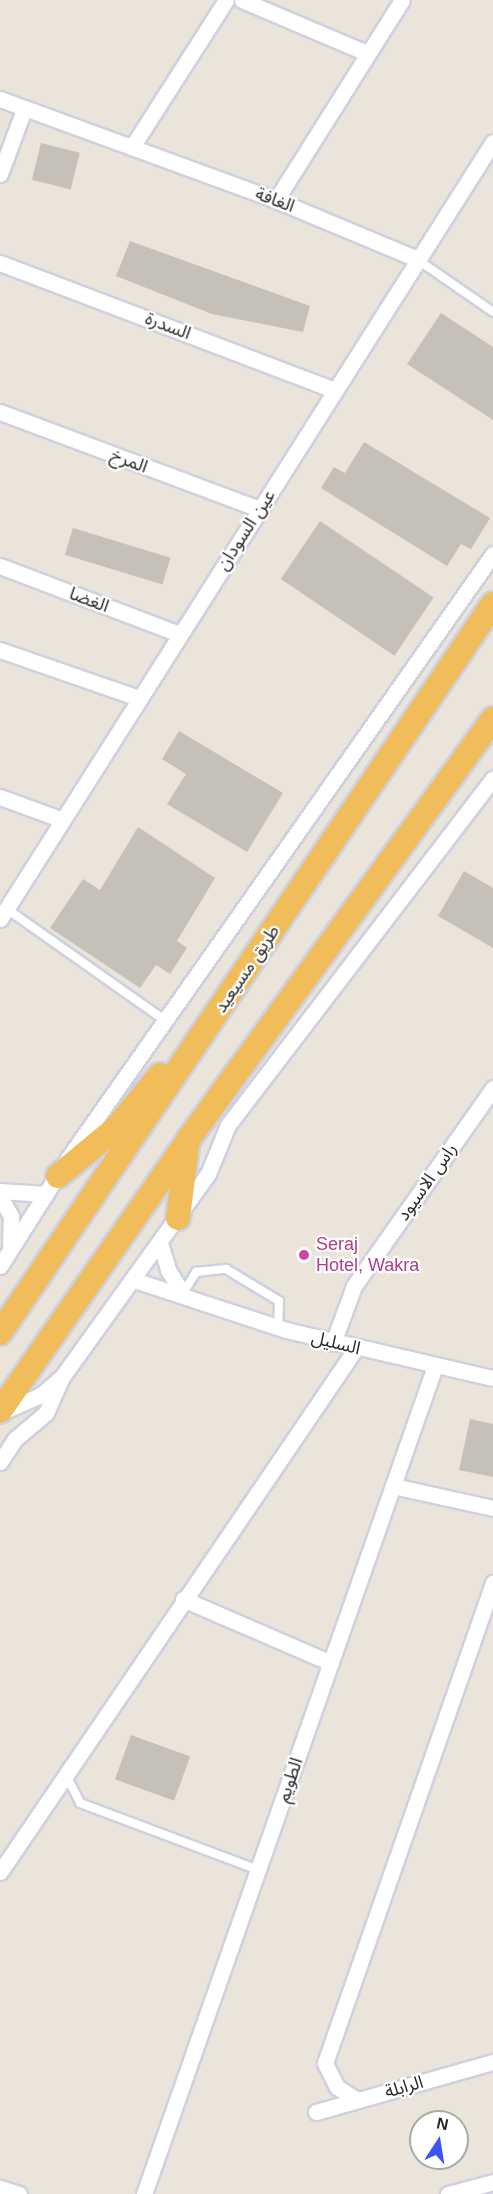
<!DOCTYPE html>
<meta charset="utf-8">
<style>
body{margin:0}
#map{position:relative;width:493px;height:2194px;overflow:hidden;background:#eae4da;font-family:Helvetica,"Noto Sans Arabic",sans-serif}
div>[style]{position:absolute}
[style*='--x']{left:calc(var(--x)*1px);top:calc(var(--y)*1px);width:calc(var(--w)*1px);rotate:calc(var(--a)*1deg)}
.building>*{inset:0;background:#c5c1b9;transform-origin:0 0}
.roads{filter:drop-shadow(2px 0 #cfd1e0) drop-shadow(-2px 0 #cfd1e0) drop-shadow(0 2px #cfd1e0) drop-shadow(0 -2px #cfd1e0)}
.service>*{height:8px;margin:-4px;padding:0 4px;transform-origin:4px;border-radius:4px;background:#fff}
.minor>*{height:15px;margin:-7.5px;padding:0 7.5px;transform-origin:7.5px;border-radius:7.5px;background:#fff}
.trunk>*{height:24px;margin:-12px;padding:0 12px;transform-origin:12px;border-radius:12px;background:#f1bd5a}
.dots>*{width:16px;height:16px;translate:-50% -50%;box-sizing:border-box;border:3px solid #fff;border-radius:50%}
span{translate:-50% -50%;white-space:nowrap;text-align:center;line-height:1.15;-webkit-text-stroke:4.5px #fff;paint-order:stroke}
.street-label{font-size:18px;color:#282828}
.hotel-label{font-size:18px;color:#b23c85}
.left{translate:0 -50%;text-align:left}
.north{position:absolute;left:409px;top:2110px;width:60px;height:60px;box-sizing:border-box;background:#fff;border:2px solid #a9a9a9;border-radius:50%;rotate:12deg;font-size:16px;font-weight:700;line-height:24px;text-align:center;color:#282828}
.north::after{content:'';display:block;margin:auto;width:21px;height:27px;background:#3e54f2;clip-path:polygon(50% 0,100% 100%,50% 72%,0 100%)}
</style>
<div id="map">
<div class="building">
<div style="left:41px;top:143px;width:40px;height:38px;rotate:14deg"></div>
<div style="clip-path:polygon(130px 241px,310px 306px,303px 332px,212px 314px,116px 276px)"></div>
<div style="clip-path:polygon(441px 313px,493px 347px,493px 420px,407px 364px)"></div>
<div style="clip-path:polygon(364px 442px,490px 518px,471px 549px,461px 544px,447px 566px,321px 488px,334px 467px,345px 473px)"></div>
<div style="left:320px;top:521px;width:137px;height:70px;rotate:34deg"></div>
<div style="left:73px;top:528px;width:102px;height:28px;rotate:17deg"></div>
<div style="clip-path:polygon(179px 731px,283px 793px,247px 852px,167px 804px,186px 774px,162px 759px)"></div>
<div style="clip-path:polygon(138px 827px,215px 878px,177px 941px,187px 948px,170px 974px,156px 965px,140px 988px,50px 928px,83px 879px,100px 890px)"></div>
<div style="clip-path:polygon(464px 871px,493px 888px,493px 948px,438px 916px)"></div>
<div style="clip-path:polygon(470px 1419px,493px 1424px,493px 1477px,459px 1470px)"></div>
<div style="left:131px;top:1735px;width:63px;height:47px;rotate:20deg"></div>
</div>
<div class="roads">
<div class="service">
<div style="--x:418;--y:260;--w:91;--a:34.7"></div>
<div style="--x:7;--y:909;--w:194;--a:35.2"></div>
<div style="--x:183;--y:1293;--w:25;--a:-58"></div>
<div style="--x:196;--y:1272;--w:30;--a:-6"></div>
<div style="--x:226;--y:1269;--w:62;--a:31.1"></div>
<div style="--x:279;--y:1301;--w:27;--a:92"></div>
<div style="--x:67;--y:1777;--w:29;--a:63"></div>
<div style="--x:80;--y:1803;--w:190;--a:20.6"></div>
</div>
<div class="minor">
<div style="--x:242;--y:0;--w:136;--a:23"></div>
<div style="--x:0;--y:99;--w:294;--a:20.1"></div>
<div style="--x:276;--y:200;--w:153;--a:22.7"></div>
<div style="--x:132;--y:147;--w:174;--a:-57.4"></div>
<div style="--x:0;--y:174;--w:69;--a:-69.7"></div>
<div style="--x:276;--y:200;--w:236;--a:-57.8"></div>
<div style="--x:0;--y:263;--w:358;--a:20.8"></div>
<div style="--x:0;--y:412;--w:277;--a:20.5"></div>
<div style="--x:0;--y:566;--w:191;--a:20.8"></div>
<div style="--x:0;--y:650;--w:147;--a:19.1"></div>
<div style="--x:0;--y:797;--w:64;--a:20.1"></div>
<div style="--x:0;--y:919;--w:920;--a:-57.61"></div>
<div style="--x:0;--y:1191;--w:46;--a:3.7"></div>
<div style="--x:0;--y:1197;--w:22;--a:60"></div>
<div style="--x:11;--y:1216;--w:28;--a:92"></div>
<div style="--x:160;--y:1243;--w:28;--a:73"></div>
<div style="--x:168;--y:1270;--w:28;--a:58"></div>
<div style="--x:0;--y:1266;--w:129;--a:-57.7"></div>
<div style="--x:69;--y:1157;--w:737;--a:-54.89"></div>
<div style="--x:134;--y:1280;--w:160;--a:18.2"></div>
<div style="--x:286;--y:1330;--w:212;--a:13.1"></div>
<div style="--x:333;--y:1343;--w:61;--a:-69.8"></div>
<div style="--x:354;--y:1286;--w:242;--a:-54.9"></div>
<div style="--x:0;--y:1413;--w:45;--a:-23.7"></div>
<div style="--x:41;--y:1395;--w:28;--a:-41"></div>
<div style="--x:62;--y:1377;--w:250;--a:-54.3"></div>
<div style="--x:208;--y:1174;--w:53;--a:-67.8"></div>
<div style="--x:228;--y:1125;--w:436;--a:-52.6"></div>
<div style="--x:0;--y:1462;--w:27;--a:-57"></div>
<div style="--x:15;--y:1439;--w:40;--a:-40"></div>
<div style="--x:46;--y:1413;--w:35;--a:-66"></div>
<div style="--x:393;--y:1486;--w:102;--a:12.4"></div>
<div style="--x:183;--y:1599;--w:161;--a:23.4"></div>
<div style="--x:0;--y:1872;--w:633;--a:-55.81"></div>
<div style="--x:357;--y:2100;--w:24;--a:-147"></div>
<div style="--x:337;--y:2087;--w:27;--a:-117"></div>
<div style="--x:325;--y:2063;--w:509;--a:-70.71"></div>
<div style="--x:316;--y:2112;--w:184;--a:-15.8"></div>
<div style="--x:0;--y:2188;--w:20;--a:18"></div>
<div style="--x:144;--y:2194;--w:878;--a:-70.64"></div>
<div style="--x:448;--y:2194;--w:47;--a:-14.9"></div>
</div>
<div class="trunk">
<div style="--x:58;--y:1176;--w:75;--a:-39.6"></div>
<div style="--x:116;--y:1128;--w:69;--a:-50.3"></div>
<div style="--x:178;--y:1218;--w:73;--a:-82.9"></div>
<div style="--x:0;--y:1333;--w:880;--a:-55.93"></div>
<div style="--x:0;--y:1411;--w:330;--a:-55.2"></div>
<div style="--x:188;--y:1140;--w:520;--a:-54.08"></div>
</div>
</div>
<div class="dots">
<div style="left:304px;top:1255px;background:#d1479c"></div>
</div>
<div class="street-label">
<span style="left:275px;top:200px;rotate:21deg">الغافة</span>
<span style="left:168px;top:326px;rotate:21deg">السدرة</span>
<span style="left:129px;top:461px;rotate:21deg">المرخ</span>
<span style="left:246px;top:530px;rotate:-57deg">عين السودان</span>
<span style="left:89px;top:600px;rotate:21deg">الغضا</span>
<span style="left:247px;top:969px;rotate:-56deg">طريق مسيعيد</span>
<span style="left:427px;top:1182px;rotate:-55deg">راس الاسيود</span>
<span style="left:336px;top:1343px;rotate:14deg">السليل</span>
<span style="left:290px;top:1780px;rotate:-71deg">الطويم</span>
<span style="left:404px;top:2087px;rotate:-16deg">الرابلة</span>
</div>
<div class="hotel-label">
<span class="left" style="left:316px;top:1255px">Seraj<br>Hotel, Wakra</span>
</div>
<div class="north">N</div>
</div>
